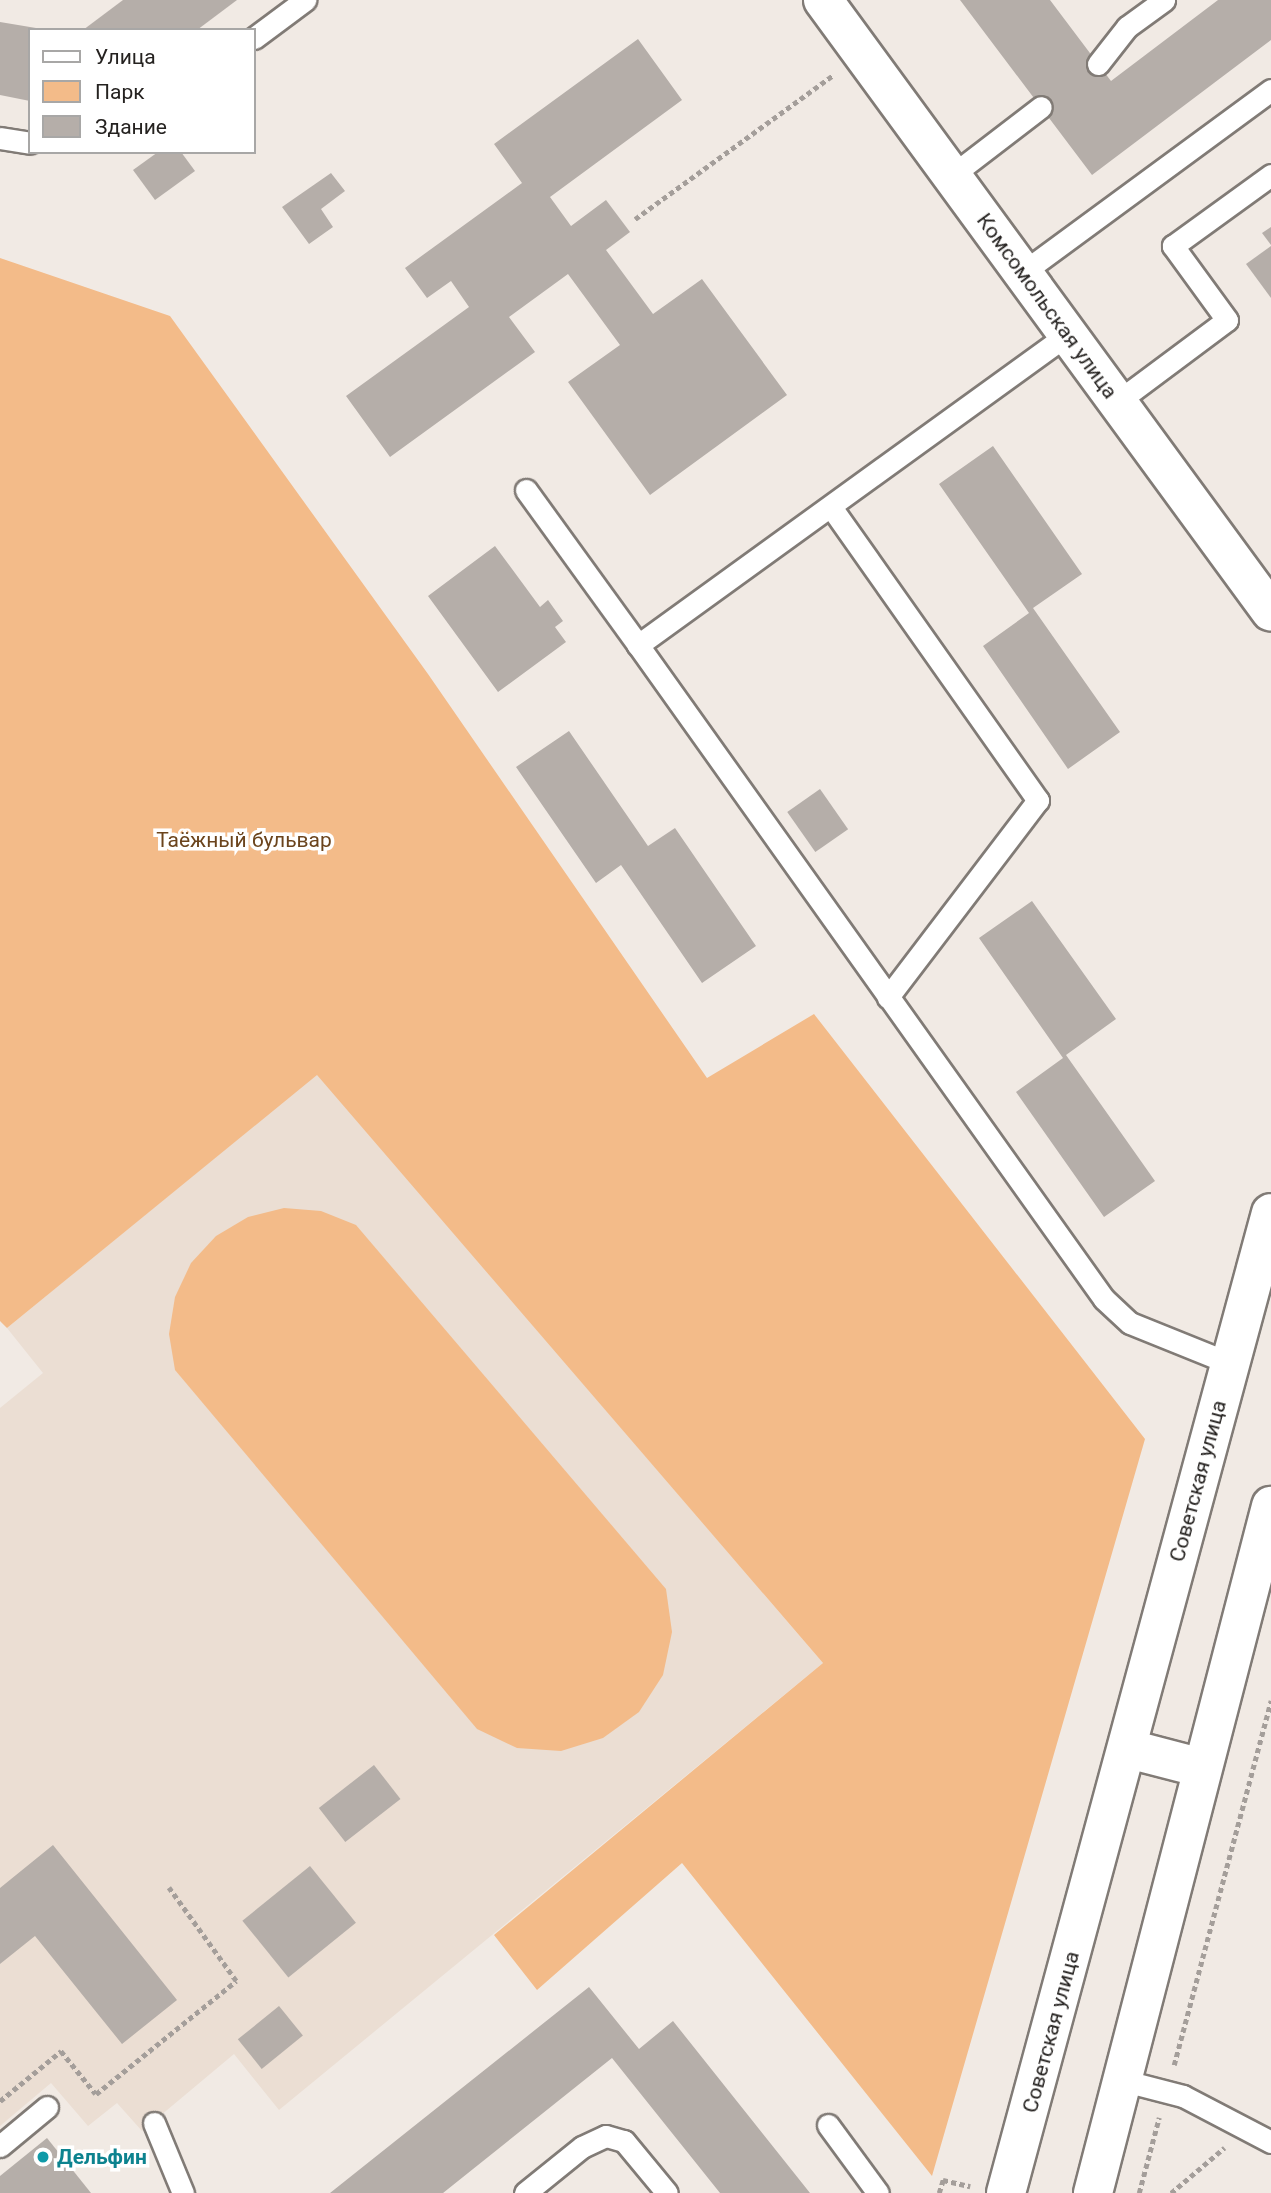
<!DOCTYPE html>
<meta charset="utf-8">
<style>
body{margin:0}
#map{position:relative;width:1271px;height:2193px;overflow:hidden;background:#f1eae4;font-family:Roboto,sans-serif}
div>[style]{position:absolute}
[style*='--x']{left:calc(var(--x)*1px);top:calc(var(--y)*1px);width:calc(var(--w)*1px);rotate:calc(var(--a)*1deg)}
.built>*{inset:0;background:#ebded3}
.green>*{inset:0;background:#f3bb89}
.building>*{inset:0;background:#b5aea9;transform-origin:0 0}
.path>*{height:4.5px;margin-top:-2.25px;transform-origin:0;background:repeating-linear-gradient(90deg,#a49e9a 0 5px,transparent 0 8.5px)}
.roads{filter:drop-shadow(2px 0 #817b76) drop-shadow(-2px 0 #817b76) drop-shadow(0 2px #817b76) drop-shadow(0 -2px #817b76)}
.service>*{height:21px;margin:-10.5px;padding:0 10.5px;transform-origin:10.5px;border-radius:10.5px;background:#fff}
.minor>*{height:38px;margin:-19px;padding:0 19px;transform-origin:19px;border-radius:19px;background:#fff}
.tertiary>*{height:38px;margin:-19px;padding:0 19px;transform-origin:19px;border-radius:19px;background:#fff}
.dots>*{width:19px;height:19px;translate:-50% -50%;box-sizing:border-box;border:4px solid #fff;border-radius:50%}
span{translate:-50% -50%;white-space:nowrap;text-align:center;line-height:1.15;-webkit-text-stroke:7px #fff;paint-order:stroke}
.street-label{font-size:21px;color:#252220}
.park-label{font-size:21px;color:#6b441d}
.culture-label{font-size:21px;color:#0d838f;font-weight:700}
.left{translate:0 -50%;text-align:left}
.legend{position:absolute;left:28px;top:28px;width:228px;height:126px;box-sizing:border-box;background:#fff;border:2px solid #a8a7a6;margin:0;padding:9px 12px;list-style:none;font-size:21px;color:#252220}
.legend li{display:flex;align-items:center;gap:14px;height:35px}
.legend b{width:35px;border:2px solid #a8a7a6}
</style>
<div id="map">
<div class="built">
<div style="clip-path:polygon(317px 1074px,823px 1663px,279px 2110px,234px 2054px,142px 2131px,117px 2103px,88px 2126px,51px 2083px,0 2126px,0 1408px,43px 1373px,7px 1328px)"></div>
</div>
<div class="green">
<div style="clip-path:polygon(0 258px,170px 316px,428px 674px,707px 1078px,814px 1014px,1145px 1439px,932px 2176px,682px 1863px,537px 1990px,494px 1935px,823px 1663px,317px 1075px,7px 1328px,0 1321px)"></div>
<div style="clip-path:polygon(284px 1208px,321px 1211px,356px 1225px,666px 1589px,672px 1632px,663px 1675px,639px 1712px,603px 1738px,561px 1751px,517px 1748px,477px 1729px,175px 1370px,169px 1334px,175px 1297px,191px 1263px,216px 1236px,248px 1217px)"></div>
</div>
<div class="building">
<div style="clip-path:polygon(123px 0,237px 0,197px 30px,83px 30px)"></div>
<div style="clip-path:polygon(960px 0,1050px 0,1111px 81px,1218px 0,1271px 0,1271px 40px,1092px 175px)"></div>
<div style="clip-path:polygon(0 22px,36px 28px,30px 30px,30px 101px,0 95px)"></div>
<div style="clip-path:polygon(638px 39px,682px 100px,550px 197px,571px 226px,606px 200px,630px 232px,606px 250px,653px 314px,702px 279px,787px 395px,650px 495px,568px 382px,620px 345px,568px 274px,509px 317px,535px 352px,390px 457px,346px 396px,469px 307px,451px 281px,427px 298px,405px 268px,522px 183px,494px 144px)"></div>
<div style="clip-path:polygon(158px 152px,181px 152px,195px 171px,155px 200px,133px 170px)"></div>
<div style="clip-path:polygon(331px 173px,345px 191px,321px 209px,333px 227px,309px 244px,282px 207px)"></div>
<div style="clip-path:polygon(1271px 227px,1271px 245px,1262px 233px)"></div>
<div style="clip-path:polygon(1271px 246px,1271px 298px,1246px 264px)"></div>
<div style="clip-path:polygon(993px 446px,1082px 574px,1033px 608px,1120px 732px,1068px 769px,983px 646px,1029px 613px,939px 484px)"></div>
<div style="clip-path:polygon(495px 546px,540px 607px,548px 600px,563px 621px,555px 627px,566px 642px,498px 692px,428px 596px)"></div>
<div style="clip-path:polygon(569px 731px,648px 846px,675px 828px,756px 946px,702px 983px,621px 865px,596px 883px,516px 767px)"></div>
<div style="left:820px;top:789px;width:49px;height:40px;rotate:55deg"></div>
<div style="clip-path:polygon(1032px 901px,1116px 1019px,1066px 1055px,1155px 1181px,1104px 1217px,1016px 1092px,1063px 1058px,979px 938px)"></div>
<div style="left:374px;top:1765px;width:43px;height:70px;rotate:52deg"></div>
<div style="clip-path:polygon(53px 1845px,177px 2000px,122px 2044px,35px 1936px,0 1964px,0 1888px)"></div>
<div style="left:310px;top:1866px;width:73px;height:87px;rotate:51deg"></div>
<div style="clip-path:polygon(589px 1987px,639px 2049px,673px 2021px,810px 2193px,720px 2193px,612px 2058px,443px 2193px,330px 2193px)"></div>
<div style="left:279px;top:2006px;width:38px;height:53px;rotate:51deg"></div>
<div style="clip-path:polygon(47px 2138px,91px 2193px,0 2193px,0 2176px)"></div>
</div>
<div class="path">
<div style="--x:635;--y:219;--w:245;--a:-36"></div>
<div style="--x:1174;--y:2065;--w:377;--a:-75.1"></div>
<div style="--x:0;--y:2101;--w:79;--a:-39.3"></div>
<div style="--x:61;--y:2051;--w:55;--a:50.9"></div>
<div style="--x:96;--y:2094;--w:180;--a:-38.9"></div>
<div style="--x:236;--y:1981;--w:115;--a:-125.8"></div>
<div style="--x:939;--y:2193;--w:14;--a:-73"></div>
<div style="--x:943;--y:2180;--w:28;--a:13"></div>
<div style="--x:1139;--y:2193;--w:78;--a:-75.1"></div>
<div style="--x:1171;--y:2193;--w:70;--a:-40.3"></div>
</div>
<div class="roads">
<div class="service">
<div style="--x:254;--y:38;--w:64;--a:-36.7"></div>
<div style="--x:1098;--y:64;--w:47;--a:-51.9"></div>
<div style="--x:1127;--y:27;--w:46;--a:-36.1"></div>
<div style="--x:0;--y:138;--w:30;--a:9"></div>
<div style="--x:951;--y:176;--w:113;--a:-37.5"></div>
<div style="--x:1022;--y:273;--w:309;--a:-36.3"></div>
<div style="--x:1068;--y:334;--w:531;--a:144.12"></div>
<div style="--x:638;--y:645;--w:803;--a:54.53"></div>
<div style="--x:1104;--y:1299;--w:35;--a:43"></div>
<div style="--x:1130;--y:1323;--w:107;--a:22"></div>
<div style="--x:1117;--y:402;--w:137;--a:-36.7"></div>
<div style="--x:1227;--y:320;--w:92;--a:-126.1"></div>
<div style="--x:1173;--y:246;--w:121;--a:-35.9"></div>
<div style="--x:526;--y:490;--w:191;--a:54.1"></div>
<div style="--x:831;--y:507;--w:359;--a:54.8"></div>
<div style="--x:1038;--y:800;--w:248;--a:127.3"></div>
<div style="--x:1121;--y:2080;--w:64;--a:14.5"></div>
<div style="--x:1183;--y:2096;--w:99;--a:27.6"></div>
<div style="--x:154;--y:2123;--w:76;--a:67.5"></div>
<div style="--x:828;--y:2125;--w:84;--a:53.7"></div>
<div style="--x:0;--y:2146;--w:61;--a:-39.7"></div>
<div style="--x:525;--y:2193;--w:73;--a:-38.9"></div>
<div style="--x:582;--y:2147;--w:26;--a:-25"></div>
<div style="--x:606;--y:2136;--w:19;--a:16"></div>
<div style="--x:624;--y:2141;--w:67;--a:50.4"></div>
</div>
<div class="minor">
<div style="--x:823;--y:0;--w:758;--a:53.79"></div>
</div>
<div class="tertiary">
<div style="--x:1129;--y:1749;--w:75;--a:14.6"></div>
<div style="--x:1006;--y:2193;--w:1015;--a:-74.87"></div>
<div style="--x:1093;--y:2193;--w:710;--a:-75.47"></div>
</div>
</div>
<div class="dots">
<div style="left:43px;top:2157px;background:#0f9aa8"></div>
</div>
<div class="street-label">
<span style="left:1047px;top:306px;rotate:54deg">Комсомольская улица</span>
<span style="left:1198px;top:1481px;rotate:-75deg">Советская улица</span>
<span style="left:1051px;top:2032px;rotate:-75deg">Советская улица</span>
</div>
<div class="park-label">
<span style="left:244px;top:840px">Таёжный бульвар</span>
</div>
<div class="culture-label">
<span class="left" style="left:57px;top:2157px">Дельфин</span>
</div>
<ul class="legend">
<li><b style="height:9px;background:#fff"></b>Улица</li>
<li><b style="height:19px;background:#f3bb89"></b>Парк</li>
<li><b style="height:19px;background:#b5aea9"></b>Здание</li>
</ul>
</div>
